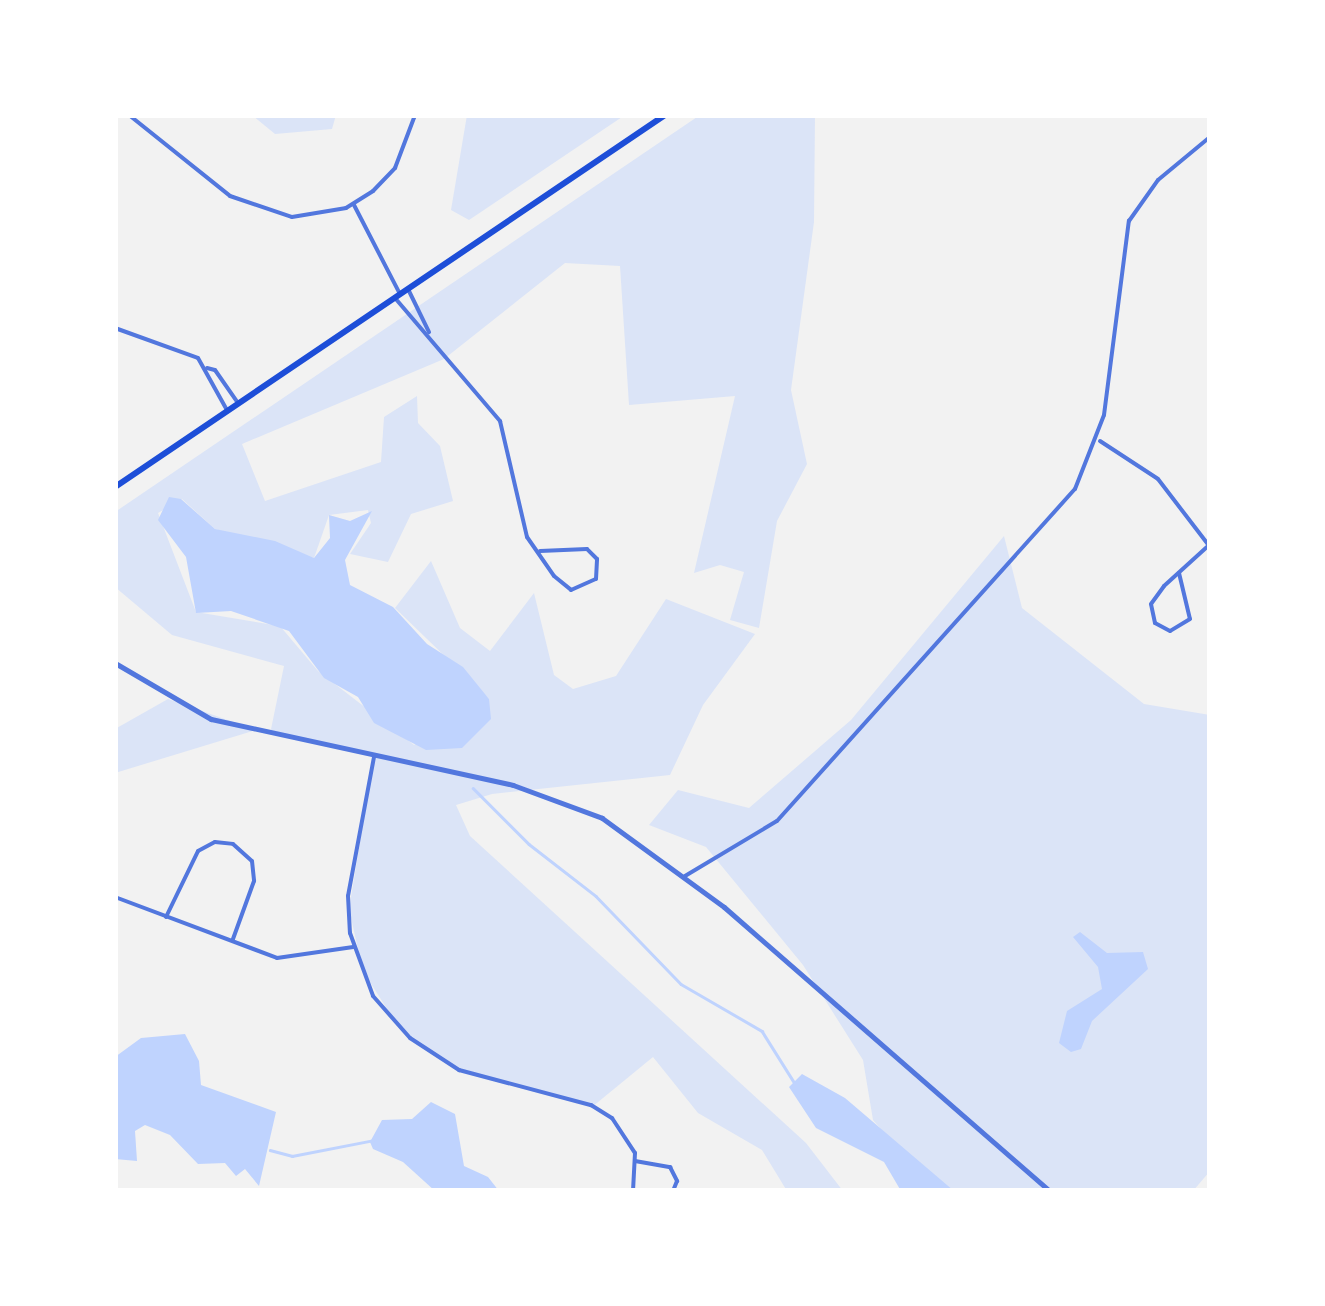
<!DOCTYPE html>
<style>
body{margin:0}
#map{position:relative;width:1325px;height:1306px;overflow:hidden;background:#f2f2f2;font-family:Manrope,sans-serif}
div>[style]{position:absolute}
[style*='--x']{left:calc(var(--x)*1px);top:calc(var(--y)*1px);width:calc(var(--w)*1px);rotate:calc(var(--a)*1deg)}
.green>*{inset:0;background:#dbe4f7}
.water>*{inset:0;background:#bfd3fe}
.stream>*{height:2.5px;margin:-1.25px;padding:0 1.25px;transform-origin:1.25px;border-radius:1.25px;background:#bfd3fe}
.minor>*{height:4px;margin:-2px;padding:0 2px;transform-origin:2px;border-radius:2px;background:#5277de}
.tertiary>*{height:5px;margin:-2.5px;padding:0 2.5px;transform-origin:2.5px;border-radius:2.5px;background:#5277de}
.secondary>*{height:6px;margin:-3px;padding:0 3px;transform-origin:3px;border-radius:3px;background:#1d4ed8}
span{translate:-50% -50%;white-space:nowrap;text-align:center;line-height:1.15;-webkit-text-stroke:9px #fff;paint-order:stroke}
.frame{position:absolute;inset:0;border:118px solid #fff;pointer-events:none}
</style>
<div id="map">
<div class="green">
<div style="clip-path:polygon(252px 115px,336px 115px,332px 129px,275px 134px)"></div>
<div style="clip-path:polygon(467px 115px,625px 115px,469px 220px,451px 210px)"></div>
<div style="clip-path:polygon(700px 115px,815px 115px,814px 222px,791px 390px,807px 464px,777px 521px,759px 628px,730px 620px,744px 572px,720px 565px,694px 573px,735px 396px,629px 405px,620px 266px,565px 263px,444px 359px,242px 444px,265px 501px,381px 462px,384px 417px,417px 396px,418px 423px,440px 446px,453px 501px,411px 514px,388px 562px,350px 554px,371px 523px,368px 510px,329px 515px,314px 558px,215px 529px,182px 499px,158px 513px,196px 612px,280px 626px,318px 671px,414px 745px,489px 699px,395px 608px,431px 561px,460px 628px,490px 651px,534px 593px,554px 675px,573px 689px,616px 676px,666px 599px,755px 634px,703px 705px,670px 775px,492px 794px,456px 805px,470px 836px,806px 1143px,843px 1191px,787px 1191px,762px 1150px,698px 1113px,653px 1057px,592px 1107px,471px 1075px,401px 1031px,363px 971px,349px 909px,374px 757px,270px 734px,284px 666px,172px 635px,115px 587px,115px 512px)"></div>
<div style="clip-path:polygon(1004px 536px,1022px 608px,1144px 704px,1210px 715px,1210px 1171px,1193px 1191px,935px 1191px,873px 1120px,863px 1060px,803px 965px,706px 847px,649px 825px,678px 790px,749px 808px,851px 720px)"></div>
<div style="clip-path:polygon(168px 699px,256px 730px,115px 773px,115px 729px)"></div>
</div>
<div class="water">
<div style="clip-path:polygon(169px 497px,181px 499px,215px 529px,275px 541px,314px 558px,330px 538px,329px 515px,350px 521px,372px 511px,345px 560px,350px 585px,393px 607px,427px 644px,463px 667px,489px 699px,491px 719px,462px 748px,426px 750px,374px 723px,358px 697px,324px 678px,289px 631px,231px 611px,196px 613px,186px 557px,158px 520px)"></div>
<div style="clip-path:polygon(1080px 932px,1107px 953px,1143px 952px,1148px 969px,1092px 1021px,1081px 1049px,1071px 1052px,1059px 1043px,1067px 1011px,1102px 989px,1098px 967px,1073px 937px)"></div>
<div style="clip-path:polygon(185px 1034px,199px 1061px,201px 1085px,276px 1112px,259px 1186px,245px 1169px,236px 1176px,225px 1163px,198px 1164px,170px 1135px,145px 1125px,135px 1131px,137px 1161px,115px 1159px,115px 1057px,141px 1038px)"></div>
<div style="clip-path:polygon(802px 1074px,845px 1098px,954px 1191px,901px 1191px,884px 1162px,816px 1128px,789px 1087px)"></div>
<div style="clip-path:polygon(431px 1102px,455px 1114px,464px 1166px,488px 1177px,499px 1191px,435px 1191px,403px 1162px,373px 1149px,370px 1142px,382px 1120px,412px 1119px)"></div>
</div>
<div class="stream">
<div style="--x:473;--y:788;--w:79;--a:45"></div>
<div style="--x:529;--y:844;--w:85;--a:37.8"></div>
<div style="--x:596;--y:896;--w:122;--a:46"></div>
<div style="--x:681;--y:984;--w:94;--a:30.1"></div>
<div style="--x:762;--y:1031;--w:60;--a:57.9"></div>
<div style="--x:270;--y:1150;--w:23;--a:15"></div>
<div style="--x:292;--y:1156;--w:84;--a:-11"></div>
</div>
<div class="minor">
<div style="--x:129;--y:115;--w:129;--a:38.7"></div>
<div style="--x:230;--y:196;--w:65;--a:18.7"></div>
<div style="--x:292;--y:217;--w:55;--a:-9.5"></div>
<div style="--x:346;--y:208;--w:32;--a:-32"></div>
<div style="--x:373;--y:191;--w:32;--a:-46"></div>
<div style="--x:395;--y:168;--w:57;--a:-69.3"></div>
<div style="--x:354;--y:205;--w:100;--a:62.7"></div>
<div style="--x:408;--y:289;--w:48;--a:64"></div>
<div style="--x:395;--y:298;--w:162;--a:49.5"></div>
<div style="--x:500;--y:421;--w:119;--a:76.9"></div>
<div style="--x:527;--y:537;--w:47;--a:55.3"></div>
<div style="--x:554;--y:576;--w:22;--a:39"></div>
<div style="--x:571;--y:590;--w:27;--a:-24"></div>
<div style="--x:596;--y:579;--w:20;--a:-87"></div>
<div style="--x:597;--y:559;--w:14;--a:-135"></div>
<div style="--x:587;--y:549;--w:47;--a:177.6"></div>
<div style="--x:115;--y:328;--w:88;--a:19.9"></div>
<div style="--x:198;--y:358;--w:60;--a:60.9"></div>
<div style="--x:207;--y:368;--w:8;--a:14"></div>
<div style="--x:215;--y:370;--w:40;--a:55.1"></div>
<div style="--x:1100;--y:441;--w:69;--a:33.2"></div>
<div style="--x:1158;--y:479;--w:86;--a:52.6"></div>
<div style="--x:1179;--y:573;--w:47;--a:76.6"></div>
<div style="--x:1190;--y:619;--w:23;--a:149"></div>
<div style="--x:1170;--y:631;--w:17;--a:-152"></div>
<div style="--x:1155;--y:623;--w:19;--a:-102"></div>
<div style="--x:1151;--y:604;--w:22;--a:-54"></div>
<div style="--x:1164;--y:586;--w:61;--a:-42.3"></div>
<div style="--x:374;--y:757;--w:141;--a:100.6"></div>
<div style="--x:348;--y:896;--w:37;--a:87"></div>
<div style="--x:350;--y:933;--w:67;--a:69.9"></div>
<div style="--x:373;--y:996;--w:56;--a:48.6"></div>
<div style="--x:410;--y:1038;--w:59;--a:33.1"></div>
<div style="--x:459;--y:1070;--w:137;--a:14.9"></div>
<div style="--x:591;--y:1105;--w:25;--a:32"></div>
<div style="--x:612;--y:1118;--w:42;--a:56.7"></div>
<div style="--x:635;--y:1153;--w:38;--a:93"></div>
<div style="--x:685;--y:876;--w:107;--a:-30.9"></div>
<div style="--x:777;--y:821;--w:446;--a:-48.1"></div>
<div style="--x:1075;--y:489;--w:79;--a:-68.6"></div>
<div style="--x:1104;--y:415;--w:196;--a:-82.7"></div>
<div style="--x:1129;--y:221;--w:50;--a:-54.7"></div>
<div style="--x:1158;--y:180;--w:67;--a:-39.6"></div>
<div style="--x:115;--y:897;--w:173;--a:20.6"></div>
<div style="--x:277;--y:958;--w:77;--a:-8.2"></div>
<div style="--x:166;--y:917;--w:73;--a:-64.1"></div>
<div style="--x:198;--y:851;--w:19;--a:-28"></div>
<div style="--x:215;--y:842;--w:18;--a:6"></div>
<div style="--x:233;--y:844;--w:25;--a:42"></div>
<div style="--x:252;--y:861;--w:20;--a:84"></div>
<div style="--x:254;--y:881;--w:62;--a:109.9"></div>
<div style="--x:635;--y:1161;--w:36;--a:10"></div>
<div style="--x:670;--y:1167;--w:16;--a:63"></div>
<div style="--x:677;--y:1181;--w:11;--a:112"></div>
</div>
<div class="tertiary">
<div style="--x:115;--y:663;--w:111;--a:30.3"></div>
<div style="--x:211;--y:719;--w:309;--a:12.3"></div>
<div style="--x:513;--y:785;--w:95;--a:20.3"></div>
<div style="--x:602;--y:818;--w:151;--a:36.1"></div>
<div style="--x:724;--y:907;--w:432;--a:41.1"></div>
</div>
<div class="secondary">
<div style="--x:115;--y:487;--w:664;--a:-34.07"></div>
</div>
<div class="frame"></div>
</div>
